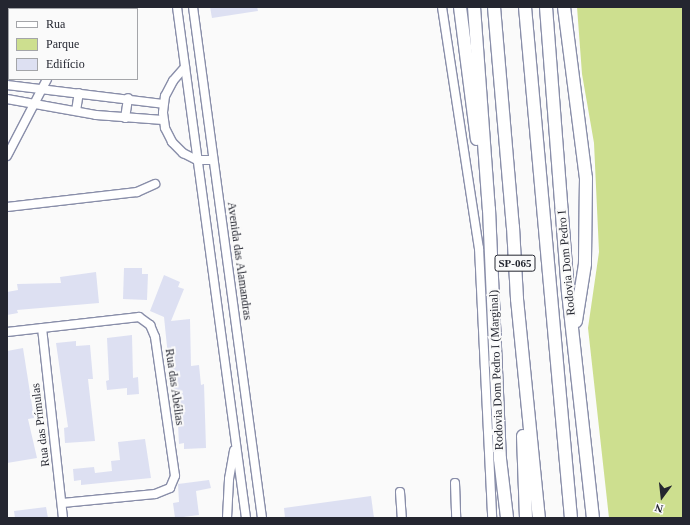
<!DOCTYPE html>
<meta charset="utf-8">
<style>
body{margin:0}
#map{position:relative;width:690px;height:525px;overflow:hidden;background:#fafafa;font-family:"Times New Roman",serif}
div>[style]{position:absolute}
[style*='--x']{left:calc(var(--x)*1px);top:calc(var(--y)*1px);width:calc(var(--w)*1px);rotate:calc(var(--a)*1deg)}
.green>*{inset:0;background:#cddf8f}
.building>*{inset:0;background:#dde0f2}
.roads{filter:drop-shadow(1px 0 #898ea9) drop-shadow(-1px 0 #898ea9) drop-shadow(0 1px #898ea9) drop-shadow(0 -1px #898ea9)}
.minor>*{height:8px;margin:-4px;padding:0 4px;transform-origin:4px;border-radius:4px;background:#fff}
.highway>*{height:12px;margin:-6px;padding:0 6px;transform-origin:6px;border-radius:6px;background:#fff}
span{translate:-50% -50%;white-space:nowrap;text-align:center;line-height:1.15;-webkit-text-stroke:4px #fafafa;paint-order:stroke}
.shield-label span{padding:1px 3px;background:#fafafa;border:1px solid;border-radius:3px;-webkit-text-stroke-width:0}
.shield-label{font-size:11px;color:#242630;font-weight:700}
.street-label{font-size:12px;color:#242630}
.frame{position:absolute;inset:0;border:8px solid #242630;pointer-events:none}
.legend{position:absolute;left:8px;top:8px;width:130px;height:72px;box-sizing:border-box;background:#fafafa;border:1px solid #a4a5a9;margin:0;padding:5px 7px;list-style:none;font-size:12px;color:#242630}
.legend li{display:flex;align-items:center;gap:8px;height:20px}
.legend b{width:20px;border:1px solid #a4a5a9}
.north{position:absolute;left:642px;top:477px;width:40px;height:40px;-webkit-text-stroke:3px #fafafa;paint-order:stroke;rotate:195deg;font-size:11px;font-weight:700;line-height:16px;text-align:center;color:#242630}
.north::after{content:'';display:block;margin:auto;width:14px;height:18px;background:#242630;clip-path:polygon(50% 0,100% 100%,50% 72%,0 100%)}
</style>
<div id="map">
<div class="green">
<div style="clip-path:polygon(577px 7px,683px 7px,683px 518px,609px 518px,588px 328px,599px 252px,594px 143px,582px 74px)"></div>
</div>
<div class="building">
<div style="clip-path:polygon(210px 7px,257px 7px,258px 11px,212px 18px)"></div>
<div style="clip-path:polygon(124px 268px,142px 268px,142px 274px,148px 274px,147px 300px,123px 299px)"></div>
<div style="clip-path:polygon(96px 272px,99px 303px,17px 310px,18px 313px,7px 315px,7px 292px,18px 290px,17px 284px,61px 283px,60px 277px)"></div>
<div style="clip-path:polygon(164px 275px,180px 282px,178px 287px,184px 289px,171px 321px,190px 319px,191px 366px,199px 365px,201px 385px,204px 384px,206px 448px,184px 449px,184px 443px,179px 444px,177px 405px,171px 386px,164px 317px,150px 311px)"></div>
<div style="clip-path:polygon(132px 335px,133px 378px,138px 377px,139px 394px,127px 395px,127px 388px,107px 390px,106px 381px,109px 380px,107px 338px)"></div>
<div style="clip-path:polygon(76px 341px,76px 346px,90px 345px,93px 379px,88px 379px,95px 441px,65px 443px,64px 428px,68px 427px,56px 343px)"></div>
<div style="clip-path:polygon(23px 348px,34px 418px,28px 419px,37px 458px,7px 463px,7px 351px)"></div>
<div style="clip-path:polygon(145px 439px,151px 478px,81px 485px,81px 480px,74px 481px,73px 469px,94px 467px,95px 473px,112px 471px,111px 461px,120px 460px,118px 442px)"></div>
<div style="clip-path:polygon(209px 480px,211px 488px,196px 491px,199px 515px,175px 518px,173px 503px,179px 502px,178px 484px)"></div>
<div style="clip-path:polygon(371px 496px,374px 518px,285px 518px,284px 508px)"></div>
<div style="clip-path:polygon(46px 507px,48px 518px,15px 518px,14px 511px)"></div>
</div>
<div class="roads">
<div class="minor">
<div style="--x:177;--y:7;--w:516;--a:82.31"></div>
<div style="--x:193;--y:7;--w:516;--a:82.31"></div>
<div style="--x:442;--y:7;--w:244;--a:81.3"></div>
<div style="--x:479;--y:248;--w:270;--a:87.2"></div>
<div style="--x:62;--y:9;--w:2;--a:-63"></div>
<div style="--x:185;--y:67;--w:18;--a:131"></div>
<div style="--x:173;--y:81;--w:17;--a:118"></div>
<div style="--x:165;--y:96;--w:17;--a:97"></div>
<div style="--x:163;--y:113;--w:15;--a:82"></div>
<div style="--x:165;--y:128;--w:16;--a:63"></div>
<div style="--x:172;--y:142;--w:16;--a:45"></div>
<div style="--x:183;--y:153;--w:16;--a:27"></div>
<div style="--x:197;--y:160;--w:16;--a:0"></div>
<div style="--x:7;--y:85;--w:157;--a:6.9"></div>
<div style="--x:7;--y:99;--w:90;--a:10.2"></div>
<div style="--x:96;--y:115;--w:67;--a:4.3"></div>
<div style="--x:76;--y:111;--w:18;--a:-81"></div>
<div style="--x:125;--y:118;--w:20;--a:-81"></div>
<div style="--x:7;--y:156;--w:87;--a:-62.5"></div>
<div style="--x:7;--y:207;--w:131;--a:-6.6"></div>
<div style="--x:137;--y:192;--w:20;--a:-24"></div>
<div style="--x:42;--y:328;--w:191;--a:83.7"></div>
<div style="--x:7;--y:332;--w:133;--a:-6.5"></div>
<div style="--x:139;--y:317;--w:14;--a:36"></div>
<div style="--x:150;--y:325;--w:13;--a:67"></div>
<div style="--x:155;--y:337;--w:140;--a:81.8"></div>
<div style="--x:175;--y:476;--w:13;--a:113"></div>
<div style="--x:170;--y:488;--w:16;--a:158"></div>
<div style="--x:155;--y:494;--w:93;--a:174.5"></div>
<div style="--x:455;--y:483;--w:35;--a:88"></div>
<div style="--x:400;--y:492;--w:26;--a:86"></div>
<div style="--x:227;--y:518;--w:39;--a:-87"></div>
<div style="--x:229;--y:479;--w:29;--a:-80"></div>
</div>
<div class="highway">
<div style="--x:460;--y:7;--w:133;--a:82.7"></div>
<div style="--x:474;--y:7;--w:203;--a:85.8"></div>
<div style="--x:489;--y:209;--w:250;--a:87.5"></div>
<div style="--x:500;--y:459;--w:59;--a:83.2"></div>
<div style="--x:494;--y:7;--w:221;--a:85.1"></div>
<div style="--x:513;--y:227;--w:72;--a:86.8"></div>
<div style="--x:517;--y:299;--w:220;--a:84.3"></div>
<div style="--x:525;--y:7;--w:513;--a:84.86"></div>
<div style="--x:546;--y:7;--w:286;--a:85.6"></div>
<div style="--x:568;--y:292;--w:227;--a:83.7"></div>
<div style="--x:564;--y:7;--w:172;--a:82.7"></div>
<div style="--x:586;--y:178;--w:86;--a:90.7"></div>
<div style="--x:585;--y:264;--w:58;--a:99"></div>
<div style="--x:523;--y:436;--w:82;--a:87.9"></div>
</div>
</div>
<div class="shield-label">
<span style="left:515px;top:263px">SP-065</span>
</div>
<div class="street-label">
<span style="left:239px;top:261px;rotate:82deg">Avenida das Alamandras</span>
<span style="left:567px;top:263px;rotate:-95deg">Rodovia Dom Pedro I</span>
<span style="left:497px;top:370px;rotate:-92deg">Rodovia Dom Pedro I (Marginal)</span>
<span style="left:174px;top:387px;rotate:82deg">Rua das Abélias</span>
<span style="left:41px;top:425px;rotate:-97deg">Rua das Prímulas</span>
</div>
<div class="frame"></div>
<ul class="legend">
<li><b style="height:5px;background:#fff"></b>Rua</li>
<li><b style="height:11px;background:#cddf8f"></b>Parque</li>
<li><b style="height:11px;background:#dde0f2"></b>Edifício</li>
</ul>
<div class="north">N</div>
</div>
